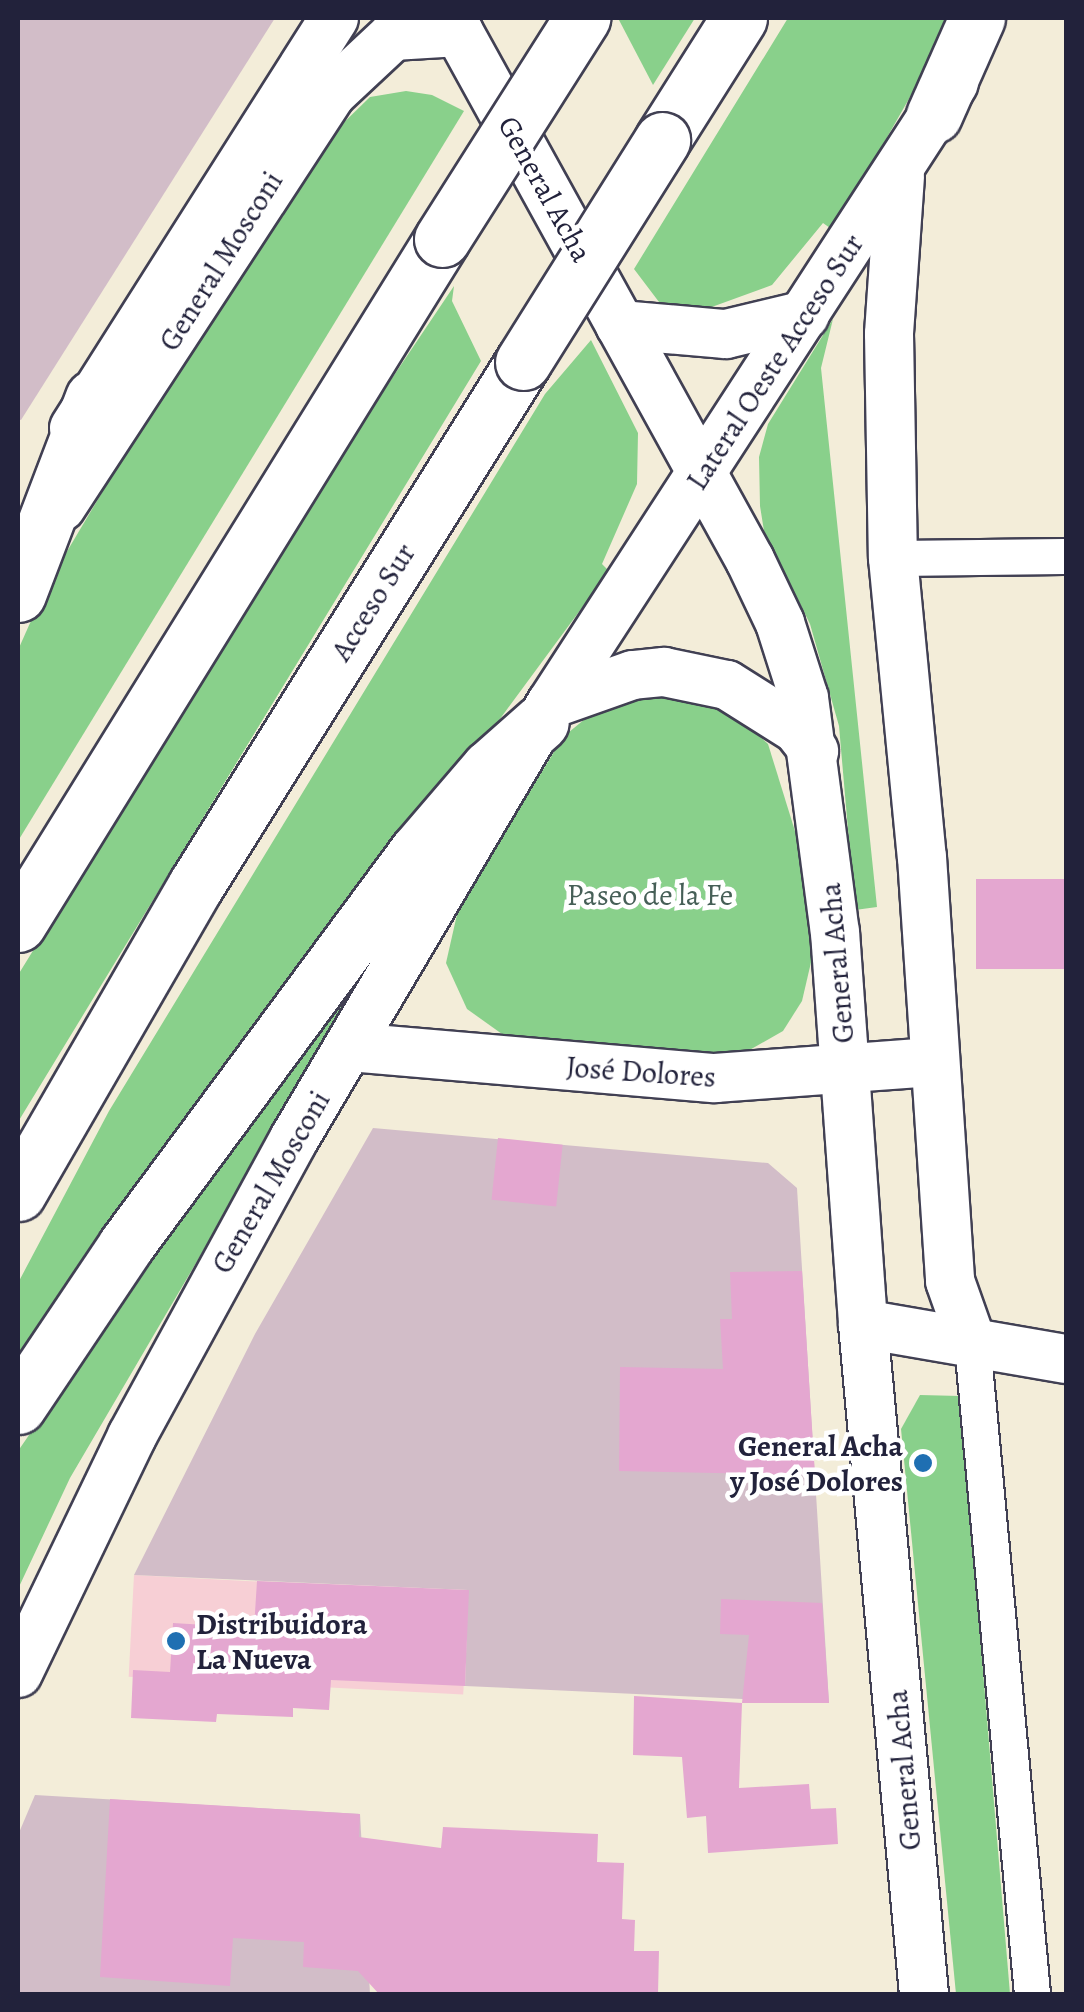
<!DOCTYPE html>
<meta charset="utf-8">
<style>
body{margin:0}
#map{position:relative;width:1084px;height:2012px;overflow:hidden;background:#f3edd9;font-family:Alegreya,serif}
div>[style]{position:absolute}
[style*='--x']{left:calc(var(--x)*1px);top:calc(var(--y)*1px);width:calc(var(--w)*1px);rotate:calc(var(--a)*1deg)}
.built>*{inset:0;background:#f7cfd5;transform-origin:0 0}
.industrial>*{inset:0;background:#d2bdc8}
.green>*{inset:0;background:#89d08b}
.building>*{inset:0;background:#e4a7d0;transform-origin:0 0}
.roads{filter:drop-shadow(2px 0 #414053) drop-shadow(-2px 0 #414053) drop-shadow(0 2px #414053) drop-shadow(0 -2px #414053)}
.street>*{height:35px;margin:-17.5px;padding:0 17.5px;transform-origin:17.5px;border-radius:17.5px;background:#fff}
.secondary>*{height:48px;margin:-24px;padding:0 24px;transform-origin:24px;border-radius:24px;background:#fff}
.highway>*{height:55px;margin:-27.5px;padding:0 27.5px;transform-origin:27.5px;border-radius:27.5px;background:#fff}
.bridges{filter:drop-shadow(2px 0 #414053) drop-shadow(-2px 0 #414053) drop-shadow(0 2px #414053) drop-shadow(0 -2px #414053)}
.highway-bridge>*{height:55px;margin:-27.5px;padding:0 27.5px;transform-origin:27.5px;border-radius:27.5px;background:#fff}
.dots>*{width:28px;height:28px;translate:-50% -50%;box-sizing:border-box;border:5px solid #fff;border-radius:50%}
span{translate:-50% -50%;white-space:nowrap;text-align:center;line-height:1.15;-webkit-text-stroke:9px #fff;paint-order:stroke}
.street-label{font-size:30px;color:#22223b}
.park-label{font-size:30px;color:#465f57}
.poi-label{font-size:30px;color:#22223b;font-weight:700}
.right{translate:-100% -50%;text-align:right}
.left{translate:0 -50%;text-align:left}
.frame{position:absolute;inset:0;border:20px solid #22223b;pointer-events:none}
</style>
<div id="map">
<div class="built">
<div style="left:134px;top:1575px;width:335px;height:102px;rotate:3deg"></div>
</div>
<div class="industrial">
<div style="clip-path:polygon(18px 18px,275px 18px,21px 420px,18px 419px)"></div>
<div style="clip-path:polygon(373px 1128px,768px 1163px,797px 1188px,829px 1703px,465px 1686px,468px 1590px,134px 1575px,255px 1334px)"></div>
<div style="clip-path:polygon(35px 1795px,360px 1814px,370px 1994px,18px 1994px,18px 1835px)"></div>
</div>
<div class="green">
<div style="clip-path:polygon(621px 18px,695px 18px,653px 85px,619px 20px)"></div>
<div style="clip-path:polygon(788px 18px,955px 18px,857px 190px,830px 228px,823px 223px,772px 285px,709px 308px,659px 302px,634px 269px)"></div>
<div style="clip-path:polygon(406px 91px,432px 95px,464px 111px,18px 841px,18px 650px,47px 585px,232px 274px,331px 135px,370px 97px)"></div>
<div style="clip-path:polygon(454px 286px,452px 301px,481px 361px,18px 1122px,18px 975px,323px 481px)"></div>
<div style="clip-path:polygon(833px 319px,821px 368px,877px 907px,855px 910px,839px 726px,810px 624px,764px 531px,760px 506px,759px 457px,768px 424px)"></div>
<div style="clip-path:polygon(591px 340px,638px 433px,637px 484px,602px 564px,609px 571px,18px 1373px,18px 1283px,109px 1111px,545px 394px)"></div>
<div style="clip-path:polygon(650px 692px,701px 698px,735px 714px,768px 744px,803px 857px,812px 958px,802px 1001px,783px 1031px,732px 1060px,502px 1034px,467px 1009px,446px 963px,458px 910px,563px 737px,591px 714px)"></div>
<div style="clip-path:polygon(404px 893px,377px 954px,70px 1478px,18px 1589px,18px 1451px)"></div>
<div style="clip-path:polygon(920px 1395px,960px 1396px,1010px 1994px,956px 1994px,901px 1429px)"></div>
</div>
<div class="building">
<div style="left:1066px;top:879px;width:90px;height:90px;rotate:90deg"></div>
<div style="left:498px;top:1138px;width:65px;height:62px;rotate:6deg"></div>
<div style="clip-path:polygon(802px 1271px,815px 1475px,619px 1471px,620px 1367px,723px 1369px,720px 1319px,732px 1319px,730px 1272px)"></div>
<div style="clip-path:polygon(257px 1581px,469px 1590px,465px 1686px,331px 1680px,329px 1710px,293px 1708px,293px 1717px,217px 1714px,216px 1722px,131px 1718px,133px 1670px,170px 1672px,173px 1623px,254px 1628px)"></div>
<div style="clip-path:polygon(721px 1599px,822px 1603px,829px 1703px,742px 1703px,749px 1635px,720px 1634px)"></div>
<div style="clip-path:polygon(634px 1696px,742px 1703px,739px 1788px,809px 1784px,811px 1809px,836px 1808px,838px 1844px,708px 1853px,706px 1816px,687px 1818px,682px 1757px,633px 1755px)"></div>
<div style="clip-path:polygon(110px 1799px,360px 1814px,359px 1837px,441px 1848px,443px 1827px,598px 1834px,597px 1862px,624px 1863px,622px 1919px,635px 1920px,634px 1951px,659px 1951px,658px 1994px,379px 1994px,358px 1971px,303px 1967px,304px 1942px,233px 1938px,230px 1986px,100px 1977px)"></div>
</div>
<div class="roads">
<div class="street">
<div style="--x:893;--y:558;--w:173;--a:-0.7"></div>
<div style="--x:972;--y:1343;--w:654;--a:84.73"></div>
</div>
<div class="secondary">
<div style="--x:451;--y:18;--w:619;--a:61.12"></div>
<div style="--x:750;--y:560;--w:70;--a:64.5"></div>
<div style="--x:780;--y:623;--w:79;--a:72.3"></div>
<div style="--x:804;--y:698;--w:236;--a:82.5"></div>
<div style="--x:835;--y:932;--w:393;--a:85.9"></div>
<div style="--x:863;--y:1324;--w:673;--a:84.8"></div>
<div style="--x:900;--y:176;--w:158;--a:94"></div>
<div style="--x:889;--y:334;--w:224;--a:89"></div>
<div style="--x:893;--y:558;--w:300;--a:84.5"></div>
<div style="--x:922;--y:857;--w:425;--a:86.2"></div>
<div style="--x:950;--y:1281;--w:66;--a:70.5"></div>
<div style="--x:620;--y:325;--w:106;--a:4.9"></div>
<div style="--x:726;--y:334;--w:81;--a:-13.5"></div>
<div style="--x:74;--y:428;--w:485;--a:-57.6"></div>
<div style="--x:61;--y:507;--w:493;--a:-56.8"></div>
<div style="--x:331;--y:94;--w:85;--a:-43.1"></div>
<div style="--x:393;--y:36;--w:66;--a:-3.5"></div>
<div style="--x:551;--y:704;--w:87;--a:-19.5"></div>
<div style="--x:633;--y:675;--w:31;--a:-6"></div>
<div style="--x:664;--y:672;--w:64;--a:11.7"></div>
<div style="--x:727;--y:685;--w:83;--a:32.2"></div>
<div style="--x:797;--y:729;--w:28;--a:52"></div>
<div style="--x:350;--y:1047;--w:366;--a:4.9"></div>
<div style="--x:715;--y:1078;--w:218;--a:-4.2"></div>
<div style="--x:863;--y:1324;--w:206;--a:9.8"></div>
<div style="--x:18;--y:1673;--w:263;--a:-64.3"></div>
<div style="--x:132;--y:1436;--w:338;--a:-61.4"></div>
<div style="--x:294;--y:1139;--w:505;--a:-59.43"></div>
<div style="--x:551;--y:704;--w:740;--a:-57.02"></div>
</div>
<div class="highway">
<div style="--x:934;--y:115;--w:106;--a:-66.1"></div>
<div style="--x:662;--y:140;--w:144;--a:-57.7"></div>
<div style="--x:18;--y:594;--w:210;--a:-69.1"></div>
<div style="--x:18;--y:924;--w:806;--a:-58.24"></div>
<div style="--x:18;--y:1193;--w:356;--a:-60"></div>
<div style="--x:196;--y:885;--w:617;--a:-57.98"></div>
<div style="--x:18;--y:1406;--w:194;--a:-56.1"></div>
<div style="--x:126;--y:1245;--w:489;--a:-53.5"></div>
<div style="--x:417;--y:852;--w:111;--a:-49.4"></div>
<div style="--x:489;--y:768;--w:69;--a:-41.5"></div>
</div>
</div>
<div class="bridges">
<div class="highway-bridge">
<div style="--x:442;--y:239;--w:262;--a:-57.6"></div>
<div style="--x:523;--y:362;--w:262;--a:-57.9"></div>
</div>
</div>
<div class="dots">
<div style="left:923px;top:1463px;background:#1f6fb2"></div>
<div style="left:176px;top:1641px;background:#1f6fb2"></div>
</div>
<div class="street-label">
<span style="left:545px;top:189px;rotate:61deg">General Acha</span>
<span style="left:221px;top:261px;rotate:-58deg">General Mosconi</span>
<span style="left:775px;top:362px;rotate:-57deg">Lateral Oeste Acceso Sur</span>
<span style="left:373px;top:602px;rotate:-58deg">Acceso Sur</span>
<span style="left:837px;top:963px;rotate:-95deg">General Acha</span>
<span style="left:641px;top:1072px;rotate:4deg">José Dolores</span>
<span style="left:271px;top:1182px;rotate:-60deg">General Mosconi</span>
<span style="left:904px;top:1770px;rotate:-95deg">General Acha</span>
</div>
<div class="park-label">
<span style="left:650px;top:895px">Paseo de la Fe</span>
</div>
<div class="poi-label">
<span class="right" style="left:903px;top:1463px">General Acha<br>y José Dolores</span>
<span class="left" style="left:196px;top:1641px">Distribuidora<br>La Nueva</span>
</div>
<div class="frame"></div>
</div>
